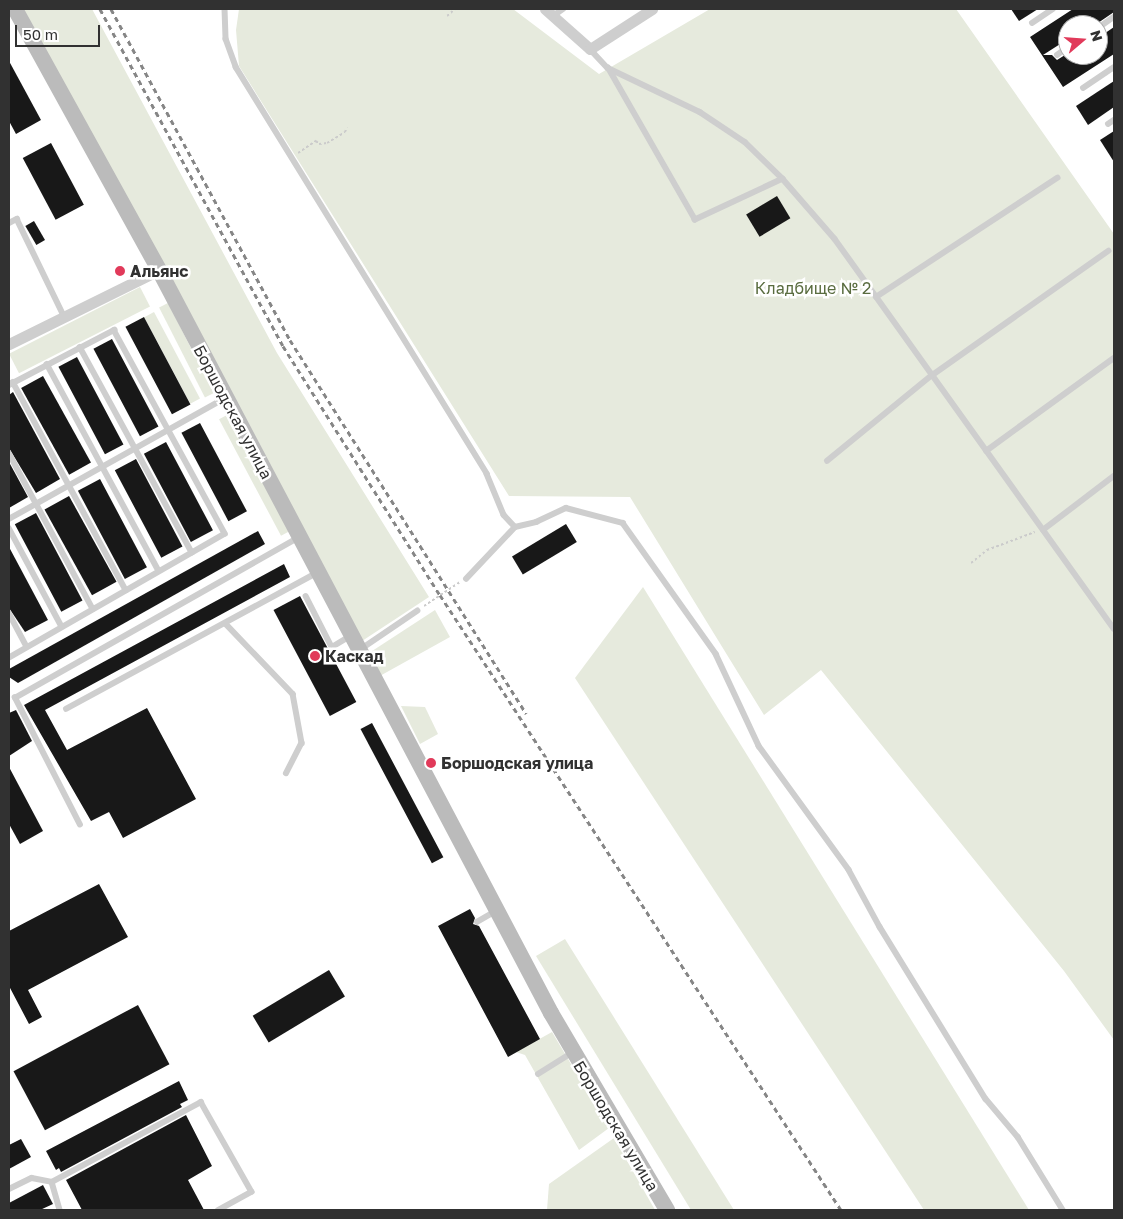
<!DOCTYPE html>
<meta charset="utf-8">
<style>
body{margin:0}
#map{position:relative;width:1123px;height:1219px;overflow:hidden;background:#fff;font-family:"Golos Text",sans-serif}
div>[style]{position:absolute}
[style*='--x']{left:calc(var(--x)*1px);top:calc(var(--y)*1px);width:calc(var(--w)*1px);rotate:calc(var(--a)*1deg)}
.green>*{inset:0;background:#e6eadd;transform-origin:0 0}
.building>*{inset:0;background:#181818;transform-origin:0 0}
.path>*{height:2px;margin-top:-1px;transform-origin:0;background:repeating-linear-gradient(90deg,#cbcbcb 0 2.5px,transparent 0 5px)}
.lane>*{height:5.5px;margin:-2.75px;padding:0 2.75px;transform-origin:2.75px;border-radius:2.75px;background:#cecece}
.street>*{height:11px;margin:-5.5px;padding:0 5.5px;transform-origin:5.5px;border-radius:5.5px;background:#cecece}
.secondary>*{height:16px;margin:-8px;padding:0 8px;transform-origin:8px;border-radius:8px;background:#bbb}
.rail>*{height:3px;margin-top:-1.5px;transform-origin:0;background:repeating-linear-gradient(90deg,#868686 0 5px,transparent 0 9px)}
.dots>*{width:14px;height:14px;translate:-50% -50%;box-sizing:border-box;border:2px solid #fff;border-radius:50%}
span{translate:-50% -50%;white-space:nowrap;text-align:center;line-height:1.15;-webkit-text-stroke:5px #fff;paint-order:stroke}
.poi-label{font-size:16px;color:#313131;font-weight:700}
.left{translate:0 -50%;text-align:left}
.park-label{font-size:16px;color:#596c3f}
.street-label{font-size:16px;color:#313131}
.frame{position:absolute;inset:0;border:10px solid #313131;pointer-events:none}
.north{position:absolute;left:1058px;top:15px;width:50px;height:50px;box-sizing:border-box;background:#fff;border:1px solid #adadad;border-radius:50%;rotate:72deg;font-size:14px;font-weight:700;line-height:20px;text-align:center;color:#313131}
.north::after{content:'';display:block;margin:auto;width:18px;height:22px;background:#e13a5a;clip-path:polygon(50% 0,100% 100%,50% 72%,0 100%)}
.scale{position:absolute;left:15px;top:25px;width:85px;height:22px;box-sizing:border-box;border:2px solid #313131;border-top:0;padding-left:6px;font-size:15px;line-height:18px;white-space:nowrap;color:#313131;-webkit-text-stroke:4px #fff;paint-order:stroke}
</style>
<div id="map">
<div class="green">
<div style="clip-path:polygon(23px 9px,92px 9px,277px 353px,429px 597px,359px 643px)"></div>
<div style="clip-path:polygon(239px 9px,513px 9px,599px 74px,710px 9px,956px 9px,1114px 234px,1114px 1040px,1064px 971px,821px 670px,764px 715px,630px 497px,509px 496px,239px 66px,236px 30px)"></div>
<div style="left:140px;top:287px;width:22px;height:147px;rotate:63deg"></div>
<div style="left:168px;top:303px;width:101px;height:10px;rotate:63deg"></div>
<div style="left:154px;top:312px;width:98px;height:11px;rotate:62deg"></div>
<div style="left:227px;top:415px;width:132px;height:9px;rotate:62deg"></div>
<div style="clip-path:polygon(643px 587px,1029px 1210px,924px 1210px,575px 678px)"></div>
<div style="clip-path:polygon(435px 610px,450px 637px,378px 677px,366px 655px)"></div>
<div style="clip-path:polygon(401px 706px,425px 707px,438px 734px,420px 744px)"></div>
<div style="clip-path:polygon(565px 939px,605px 1003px,734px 1210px,691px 1210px,536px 956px)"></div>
<div style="clip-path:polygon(552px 1032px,609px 1128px,579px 1150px,525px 1055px,516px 1052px)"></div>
<div style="clip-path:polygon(614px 1138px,655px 1210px,547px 1210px,549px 1184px)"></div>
</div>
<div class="building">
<div style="clip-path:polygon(1011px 9px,1038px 9px,1019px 21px)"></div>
<div style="clip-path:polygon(1073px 9px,1114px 9px,1114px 12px,1095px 25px,1068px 25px,1068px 39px,1043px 55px,1052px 55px,1057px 60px,1065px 55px,1098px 55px,1098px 38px,1114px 27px,1114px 54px,1063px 87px,1030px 37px)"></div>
<div style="clip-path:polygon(9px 61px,41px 120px,16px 134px,9px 121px)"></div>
<div style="clip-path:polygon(1114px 81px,1114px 107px,1088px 125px,1076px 106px)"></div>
<div style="clip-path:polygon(1114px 131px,1114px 162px,1100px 140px)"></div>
<div style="left:51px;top:143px;width:70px;height:32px;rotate:62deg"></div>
<div style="left:777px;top:196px;width:26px;height:36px;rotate:59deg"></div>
<div style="left:34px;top:221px;width:22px;height:10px;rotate:60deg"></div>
<div style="left:144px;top:317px;width:99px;height:21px;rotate:62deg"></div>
<div style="left:112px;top:339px;width:99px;height:21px;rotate:62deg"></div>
<div style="left:77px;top:357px;width:99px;height:21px;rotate:62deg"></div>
<div style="left:43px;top:376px;width:99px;height:25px;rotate:61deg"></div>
<div style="clip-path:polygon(13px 392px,60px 479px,36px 493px,9px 448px,9px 395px)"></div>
<div style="left:200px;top:423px;width:100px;height:21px;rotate:62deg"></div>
<div style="left:166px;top:442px;width:100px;height:25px;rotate:62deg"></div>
<div style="left:136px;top:459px;width:99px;height:24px;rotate:62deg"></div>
<div style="clip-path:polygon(9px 462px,28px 497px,9px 508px)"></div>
<div style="left:100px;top:479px;width:100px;height:25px;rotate:62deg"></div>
<div style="left:69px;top:496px;width:98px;height:28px;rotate:61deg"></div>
<div style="left:36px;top:513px;width:99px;height:24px;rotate:62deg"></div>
<div style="left:566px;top:524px;width:21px;height:63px;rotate:59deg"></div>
<div style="clip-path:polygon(258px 531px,265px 544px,18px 683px,9px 677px,9px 669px)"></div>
<div style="clip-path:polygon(9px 547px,48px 620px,25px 632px,9px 608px)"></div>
<div style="clip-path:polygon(284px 564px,290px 577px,45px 710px,67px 750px,147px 708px,196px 799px,123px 838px,109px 812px,91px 821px,24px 705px)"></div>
<div style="left:300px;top:596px;width:120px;height:30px;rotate:62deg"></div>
<div style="clip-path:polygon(16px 710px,32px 741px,9px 756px,9px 713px)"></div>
<div style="left:372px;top:723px;width:152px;height:13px;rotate:62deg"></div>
<div style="clip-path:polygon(9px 767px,43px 831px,20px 844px,9px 824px)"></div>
<div style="clip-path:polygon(99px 884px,128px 937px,28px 990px,42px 1017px,29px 1024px,9px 986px,9px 931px)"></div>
<div style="clip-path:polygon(470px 909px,475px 918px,473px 924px,479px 926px,540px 1039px,508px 1057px,438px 926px)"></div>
<div style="left:329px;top:970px;width:31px;height:89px;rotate:59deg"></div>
<div style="left:138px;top:1005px;width:67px;height:141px;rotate:62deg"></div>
<div style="clip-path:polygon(179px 1081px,188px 1100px,180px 1104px,182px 1107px,61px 1172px,59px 1168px,56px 1170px,46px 1151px)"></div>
<div style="clip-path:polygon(186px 1115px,212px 1166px,188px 1180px,204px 1210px,82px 1210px,66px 1180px)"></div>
<div style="clip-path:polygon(21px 1139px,31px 1157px,9px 1169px,9px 1145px)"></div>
<div style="clip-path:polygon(43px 1185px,53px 1204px,40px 1210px,9px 1210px,9px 1203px)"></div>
</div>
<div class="path">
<div style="--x:447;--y:16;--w:11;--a:-41"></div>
<div style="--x:298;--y:153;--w:22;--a:-34"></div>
<div style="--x:316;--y:141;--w:4;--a:45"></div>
<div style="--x:319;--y:144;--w:8;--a:-7"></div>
<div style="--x:327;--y:143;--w:21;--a:-31"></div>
<div style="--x:345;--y:132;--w:5;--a:-68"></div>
<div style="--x:971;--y:563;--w:21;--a:-39"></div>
<div style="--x:987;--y:550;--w:51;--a:-20.6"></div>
<div style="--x:424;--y:606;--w:43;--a:-33.7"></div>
</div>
<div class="lane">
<div style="--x:225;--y:9;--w:30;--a:88"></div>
<div style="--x:226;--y:39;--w:30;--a:70"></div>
<div style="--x:236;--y:67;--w:478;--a:58.3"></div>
<div style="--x:487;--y:474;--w:44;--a:67.5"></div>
<div style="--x:504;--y:515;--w:16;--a:47"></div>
<div style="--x:553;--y:16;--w:12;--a:-35"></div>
<div style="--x:1032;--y:23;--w:25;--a:-34"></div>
<div style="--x:1098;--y:28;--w:19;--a:-35"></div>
<div style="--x:590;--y:49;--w:26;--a:47"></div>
<div style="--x:608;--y:68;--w:102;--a:25.6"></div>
<div style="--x:700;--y:112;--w:54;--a:33.7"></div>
<div style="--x:745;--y:142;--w:53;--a:44.2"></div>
<div style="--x:783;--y:179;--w:97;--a:155"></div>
<div style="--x:695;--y:220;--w:175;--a:-119.8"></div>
<div style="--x:1057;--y:55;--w:14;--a:-36"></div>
<div style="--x:1083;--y:88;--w:37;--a:-34"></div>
<div style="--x:1108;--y:124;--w:7;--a:-34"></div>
<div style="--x:783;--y:179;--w:79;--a:49.1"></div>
<div style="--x:835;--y:239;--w:479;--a:54.4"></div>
<div style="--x:9;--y:223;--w:9;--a:-27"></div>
<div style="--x:17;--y:219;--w:108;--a:64.1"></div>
<div style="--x:876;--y:297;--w:217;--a:-33.3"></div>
<div style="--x:80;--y:347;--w:234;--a:61.4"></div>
<div style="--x:47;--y:364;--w:235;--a:61.6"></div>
<div style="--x:13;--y:382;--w:237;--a:61.5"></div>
<div style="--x:9;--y:385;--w:119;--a:-27.6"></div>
<div style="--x:114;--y:330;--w:232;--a:61.4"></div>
<div style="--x:225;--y:534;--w:249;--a:150.1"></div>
<div style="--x:986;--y:451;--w:158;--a:-36"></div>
<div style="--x:9;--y:453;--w:177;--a:61.7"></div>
<div style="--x:827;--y:461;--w:134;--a:-39.3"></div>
<div style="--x:931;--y:376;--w:217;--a:-35.2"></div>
<div style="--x:9;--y:519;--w:246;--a:-29.2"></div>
<div style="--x:9;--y:528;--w:112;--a:61.8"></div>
<div style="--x:1043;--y:530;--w:89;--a:-37.3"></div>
<div style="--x:466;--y:579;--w:71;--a:-46.7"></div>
<div style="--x:515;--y:527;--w:22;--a:-13"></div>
<div style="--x:536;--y:522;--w:33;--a:-25"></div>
<div style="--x:566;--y:508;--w:59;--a:14.7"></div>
<div style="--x:623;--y:523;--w:161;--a:54.6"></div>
<div style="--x:716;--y:654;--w:102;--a:64.9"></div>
<div style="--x:759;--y:746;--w:153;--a:54"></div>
<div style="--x:849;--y:870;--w:65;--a:61.5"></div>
<div style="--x:880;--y:927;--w:202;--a:58.4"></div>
<div style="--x:986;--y:1099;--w:50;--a:49.9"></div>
<div style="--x:1018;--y:1137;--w:86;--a:58.3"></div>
<div style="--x:306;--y:596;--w:57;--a:63"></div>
<div style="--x:332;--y:647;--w:21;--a:-31"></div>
<div style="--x:9;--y:613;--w:38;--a:62"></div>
<div style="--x:226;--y:624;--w:97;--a:46.3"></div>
<div style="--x:293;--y:694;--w:50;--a:79.6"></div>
<div style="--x:302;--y:743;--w:34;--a:117"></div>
<div style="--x:361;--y:649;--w:68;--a:-34.2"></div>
<div style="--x:66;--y:709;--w:285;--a:-28.5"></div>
<div style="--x:80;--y:825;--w:143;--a:-117.1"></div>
<div style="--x:15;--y:698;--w:326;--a:-29.5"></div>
<div style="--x:477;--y:922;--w:22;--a:-30"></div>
<div style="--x:538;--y:1074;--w:40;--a:-32"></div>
<div style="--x:52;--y:1182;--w:29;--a:74"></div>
<div style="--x:9;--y:1189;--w:25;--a:-26"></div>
<div style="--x:32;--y:1178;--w:20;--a:11"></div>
<div style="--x:52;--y:1182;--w:169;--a:-28.2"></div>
<div style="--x:201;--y:1102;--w:103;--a:60.5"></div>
<div style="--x:252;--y:1192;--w:38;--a:151"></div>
</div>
<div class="street">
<div style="--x:545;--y:9;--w:60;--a:41.6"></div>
<div style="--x:590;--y:49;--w:74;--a:-32.8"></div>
<div style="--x:9;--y:344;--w:167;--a:-26.3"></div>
</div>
<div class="secondary">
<div style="--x:15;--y:9;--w:298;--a:61.1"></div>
<div style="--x:159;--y:270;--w:840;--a:62.18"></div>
<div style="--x:551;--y:1013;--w:229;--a:59.5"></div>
</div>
<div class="rail">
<div style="--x:100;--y:9;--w:383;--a:61.5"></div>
<div style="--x:283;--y:346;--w:294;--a:57.8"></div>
<div style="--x:440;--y:595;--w:734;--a:56.89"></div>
<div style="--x:111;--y:9;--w:376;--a:61.6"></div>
<div style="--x:290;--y:340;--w:442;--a:57.7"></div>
</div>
<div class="dots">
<div style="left:120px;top:271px;background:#e13a5a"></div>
<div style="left:315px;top:656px;background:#e13a5a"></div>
<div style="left:431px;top:763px;background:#e13a5a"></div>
</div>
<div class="poi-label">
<span class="left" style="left:130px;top:271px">Альянс</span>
<span class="left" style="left:325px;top:656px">Каскад</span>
<span class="left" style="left:441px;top:763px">Боршодская улица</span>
</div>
<div class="park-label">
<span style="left:813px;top:288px">Кладбище № 2</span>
</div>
<div class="street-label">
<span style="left:233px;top:412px;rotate:62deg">Боршодская улица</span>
<span style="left:616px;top:1126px;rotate:59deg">Боршодская улица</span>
</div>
<div class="frame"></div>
<div class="north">N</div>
<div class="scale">50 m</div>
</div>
